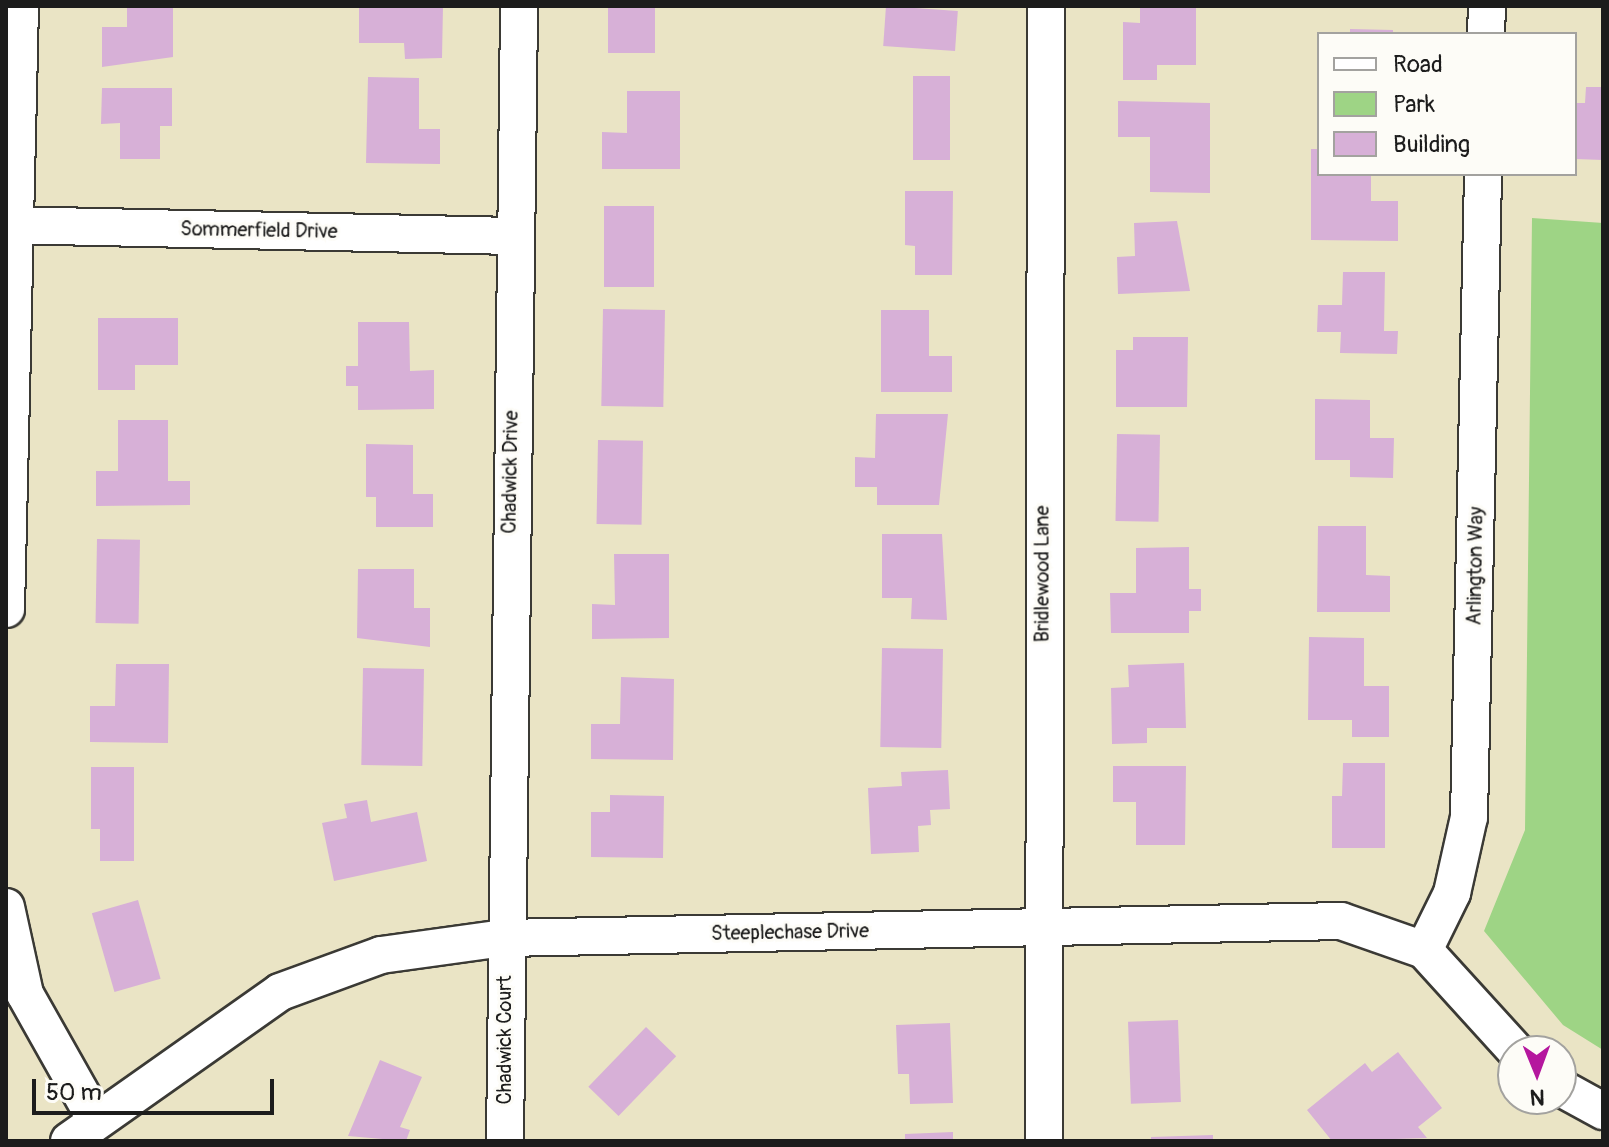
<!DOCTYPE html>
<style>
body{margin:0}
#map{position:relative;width:1609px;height:1147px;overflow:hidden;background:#eae4c5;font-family:Pangolin,sans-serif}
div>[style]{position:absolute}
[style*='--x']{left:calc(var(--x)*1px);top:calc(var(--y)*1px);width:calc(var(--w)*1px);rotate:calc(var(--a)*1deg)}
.green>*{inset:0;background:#9ed485}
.building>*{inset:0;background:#d7b0d7;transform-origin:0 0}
.roads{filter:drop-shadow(2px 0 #3b3a35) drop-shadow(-2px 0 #3b3a35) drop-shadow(0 2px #3b3a35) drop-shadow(0 -2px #3b3a35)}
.minor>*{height:36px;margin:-18px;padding:0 18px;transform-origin:18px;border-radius:18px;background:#fff}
span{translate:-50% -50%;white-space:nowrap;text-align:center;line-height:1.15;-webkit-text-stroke:6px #fdfcf7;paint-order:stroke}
.street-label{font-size:20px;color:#1c1c1c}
.frame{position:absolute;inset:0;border:8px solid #1c1c1c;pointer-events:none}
.legend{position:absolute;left:1317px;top:32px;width:260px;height:144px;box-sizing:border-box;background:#fdfcf7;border:2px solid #a3a29f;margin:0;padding:10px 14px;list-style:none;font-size:24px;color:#1c1c1c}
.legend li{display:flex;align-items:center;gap:16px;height:40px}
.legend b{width:40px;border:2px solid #a3a29f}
.north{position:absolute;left:1497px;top:1035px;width:80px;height:80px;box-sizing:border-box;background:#fdfcf7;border:2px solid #a3a29f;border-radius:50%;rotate:179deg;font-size:22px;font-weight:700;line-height:32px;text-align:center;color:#1c1c1c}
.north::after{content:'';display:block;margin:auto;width:28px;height:36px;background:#b5179e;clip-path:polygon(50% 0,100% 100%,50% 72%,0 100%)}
.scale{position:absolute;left:32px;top:1079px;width:242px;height:36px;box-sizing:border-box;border:4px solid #1c1c1c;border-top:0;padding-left:10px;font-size:24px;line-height:28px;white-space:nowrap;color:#1c1c1c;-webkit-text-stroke:6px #fdfcf7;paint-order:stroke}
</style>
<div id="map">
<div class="green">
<div style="clip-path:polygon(1532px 218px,1603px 223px,1603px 1050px,1563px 1025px,1484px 931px,1525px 830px)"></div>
</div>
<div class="building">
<div style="clip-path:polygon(127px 6px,173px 6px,173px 57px,102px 67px,102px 27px,127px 27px)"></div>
<div style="clip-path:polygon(359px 6px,443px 6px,442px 58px,405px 59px,404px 43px,359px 43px)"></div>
<div style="left:608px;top:6px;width:47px;height:47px"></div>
<div style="left:886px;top:6px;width:72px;height:40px;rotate:4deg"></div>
<div style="clip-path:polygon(1140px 6px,1196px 6px,1196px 65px,1157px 65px,1157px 80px,1123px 80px,1123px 22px,1140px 23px)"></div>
<div style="clip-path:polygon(1350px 29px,1393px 30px,1393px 34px,1350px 34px)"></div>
<div style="left:913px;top:76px;width:37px;height:84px"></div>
<div style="clip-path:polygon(368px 77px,419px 78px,419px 129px,440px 129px,440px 164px,366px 163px)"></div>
<div style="clip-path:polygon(1586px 87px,1603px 87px,1603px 160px,1575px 159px,1575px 103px,1585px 103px)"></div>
<div style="clip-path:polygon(102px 88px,172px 88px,172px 126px,160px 126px,160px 159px,120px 159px,120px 123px,101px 124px)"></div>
<div style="clip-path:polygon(627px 91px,680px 91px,680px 169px,602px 169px,602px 132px,627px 133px)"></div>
<div style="clip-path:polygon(1118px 101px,1210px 103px,1210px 193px,1150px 192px,1150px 137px,1118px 137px)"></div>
<div style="clip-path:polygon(1311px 149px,1319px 149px,1319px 174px,1371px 174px,1371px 201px,1398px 201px,1398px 241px,1311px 240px)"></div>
<div style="clip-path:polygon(905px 191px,953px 191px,952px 275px,915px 275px,915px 246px,905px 245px)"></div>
<div style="left:604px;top:206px;width:50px;height:81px"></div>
<div style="clip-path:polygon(1177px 221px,1190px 291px,1118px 294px,1117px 257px,1135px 256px,1134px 223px)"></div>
<div style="clip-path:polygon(1343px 272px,1385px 272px,1384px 331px,1398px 331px,1397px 354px,1340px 353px,1341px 332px,1317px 332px,1318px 305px,1342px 305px)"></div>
<div style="left:603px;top:309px;width:62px;height:97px;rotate:1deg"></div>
<div style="clip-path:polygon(881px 310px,929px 310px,929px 356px,952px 356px,952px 392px,881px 392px)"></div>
<div style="clip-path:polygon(98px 318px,178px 318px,178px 365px,135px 365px,135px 390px,98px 390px)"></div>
<div style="clip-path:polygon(358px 322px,409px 322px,410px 371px,434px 370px,434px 409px,358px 410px,358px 386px,346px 386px,346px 366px,358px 366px)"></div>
<div style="clip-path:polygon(1133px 337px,1188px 337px,1187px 407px,1116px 407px,1116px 350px,1133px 350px)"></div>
<div style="clip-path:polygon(1315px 399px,1370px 400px,1370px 438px,1394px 438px,1393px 478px,1350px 477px,1350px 460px,1315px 460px)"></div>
<div style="clip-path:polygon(876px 414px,948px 414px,939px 505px,877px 505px,877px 487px,855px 487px,855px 457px,875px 458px)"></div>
<div style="clip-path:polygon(118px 420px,168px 420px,168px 481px,190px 481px,190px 505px,96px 506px,96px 471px,118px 471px)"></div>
<div style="left:1117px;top:434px;width:43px;height:87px;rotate:1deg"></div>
<div style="left:598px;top:440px;width:45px;height:84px;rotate:1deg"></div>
<div style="clip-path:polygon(366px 444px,413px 445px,413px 494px,433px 494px,433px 527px,376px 527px,376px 497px,366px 497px)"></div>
<div style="clip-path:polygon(1318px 526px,1366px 526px,1366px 575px,1390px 576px,1390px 612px,1317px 612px)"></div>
<div style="clip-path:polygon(882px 534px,942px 534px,947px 620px,911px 619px,912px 598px,882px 598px)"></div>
<div style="left:97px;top:539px;width:43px;height:84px;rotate:1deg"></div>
<div style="clip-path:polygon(1189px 547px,1189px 589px,1201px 589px,1201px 611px,1189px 611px,1189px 633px,1111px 633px,1110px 593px,1136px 593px,1136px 548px)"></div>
<div style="clip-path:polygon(614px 554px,669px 554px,669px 638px,592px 639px,592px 604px,615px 605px)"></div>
<div style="clip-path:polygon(358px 569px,414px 569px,414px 608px,430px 608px,430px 647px,357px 638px)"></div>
<div style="clip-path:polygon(1309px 637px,1364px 638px,1364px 686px,1389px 686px,1389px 737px,1352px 737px,1352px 720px,1308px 720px)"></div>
<div style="left:882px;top:648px;width:61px;height:99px;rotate:1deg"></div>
<div style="clip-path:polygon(1184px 663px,1186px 728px,1147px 728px,1147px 743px,1112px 744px,1111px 688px,1129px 687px,1128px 665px)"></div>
<div style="clip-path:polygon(116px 664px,169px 664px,168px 743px,90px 742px,90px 706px,115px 706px)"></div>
<div style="left:363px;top:668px;width:61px;height:97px;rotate:1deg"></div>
<div style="clip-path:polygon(621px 677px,674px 679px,673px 760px,591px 759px,591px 724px,620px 724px)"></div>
<div style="clip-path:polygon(1343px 763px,1385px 763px,1385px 848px,1332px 848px,1332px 796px,1342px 796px)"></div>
<div style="clip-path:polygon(1113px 766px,1186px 766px,1185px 845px,1136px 845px,1136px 802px,1113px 802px)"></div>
<div style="clip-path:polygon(91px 767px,134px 767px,134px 861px,100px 861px,100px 829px,91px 829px)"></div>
<div style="clip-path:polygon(948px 770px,950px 809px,930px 810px,931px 825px,918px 826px,919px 852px,871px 854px,868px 788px,902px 786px,901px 772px)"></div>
<div style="clip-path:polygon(610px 795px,664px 796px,663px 858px,591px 857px,591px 812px,610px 812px)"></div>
<div style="clip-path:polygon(367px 800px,371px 822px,417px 812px,427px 861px,334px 881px,322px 823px,347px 818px,344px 804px)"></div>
<div style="left:138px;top:900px;width:82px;height:48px;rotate:74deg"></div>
<div style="left:1178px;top:1020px;width:82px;height:50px;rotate:88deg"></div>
<div style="clip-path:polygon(950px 1023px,953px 1103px,910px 1104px,909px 1074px,898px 1074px,896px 1025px)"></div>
<div style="left:646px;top:1027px;width:42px;height:83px;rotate:44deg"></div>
<div style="clip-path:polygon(1398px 1052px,1442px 1108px,1418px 1127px,1427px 1138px,1332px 1141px,1307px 1110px,1365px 1063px,1372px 1072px)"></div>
<div style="clip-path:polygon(380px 1060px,422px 1077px,400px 1127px,410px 1130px,406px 1141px,348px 1136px)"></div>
<div style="clip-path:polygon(953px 1132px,953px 1141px,905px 1141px,905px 1134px)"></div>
<div style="clip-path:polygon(1213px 1135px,1213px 1141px,1151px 1141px,1151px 1137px)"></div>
</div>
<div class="roads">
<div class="minor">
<div style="--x:1486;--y:34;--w:28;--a:-88"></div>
<div style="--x:6;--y:225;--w:507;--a:1.24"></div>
<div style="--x:6;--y:609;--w:603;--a:-88.67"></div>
<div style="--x:6;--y:907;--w:89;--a:77.7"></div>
<div style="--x:25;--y:994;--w:145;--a:60.6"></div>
<div style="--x:1424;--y:950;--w:64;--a:-63.8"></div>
<div style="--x:1452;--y:893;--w:78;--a:-77.4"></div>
<div style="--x:1469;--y:817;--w:643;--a:-88.75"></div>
<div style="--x:1561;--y:1088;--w:48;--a:28.7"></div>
<div style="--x:69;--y:1141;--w:258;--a:-35.2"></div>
<div style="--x:280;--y:992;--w:108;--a:-20.1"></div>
<div style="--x:381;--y:955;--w:124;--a:-7.9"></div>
<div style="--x:504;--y:938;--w:837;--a:-1.16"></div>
<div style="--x:1341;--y:921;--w:88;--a:19.3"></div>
<div style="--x:1424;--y:950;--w:137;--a:47.7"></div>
<div style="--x:505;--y:1141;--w:1135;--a:-89.29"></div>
<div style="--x:1044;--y:1141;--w:1135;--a:-89.9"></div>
</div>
</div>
<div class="street-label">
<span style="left:259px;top:230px;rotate:1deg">Sommerfield Drive</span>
<span style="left:510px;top:472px;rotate:-89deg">Chadwick Drive</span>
<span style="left:1475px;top:566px;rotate:-89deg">Arlington Way</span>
<span style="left:1042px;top:574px;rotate:-90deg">Bridlewood Lane</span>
<span style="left:790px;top:932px;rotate:-1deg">Steeplechase Drive</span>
<span style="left:504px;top:1040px;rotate:-90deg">Chadwick Court</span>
</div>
<div class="frame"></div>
<ul class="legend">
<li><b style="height:10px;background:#fff"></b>Road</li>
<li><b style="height:22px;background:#9ed485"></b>Park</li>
<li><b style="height:22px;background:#d7b0d7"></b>Building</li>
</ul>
<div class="north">N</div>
<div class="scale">50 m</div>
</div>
